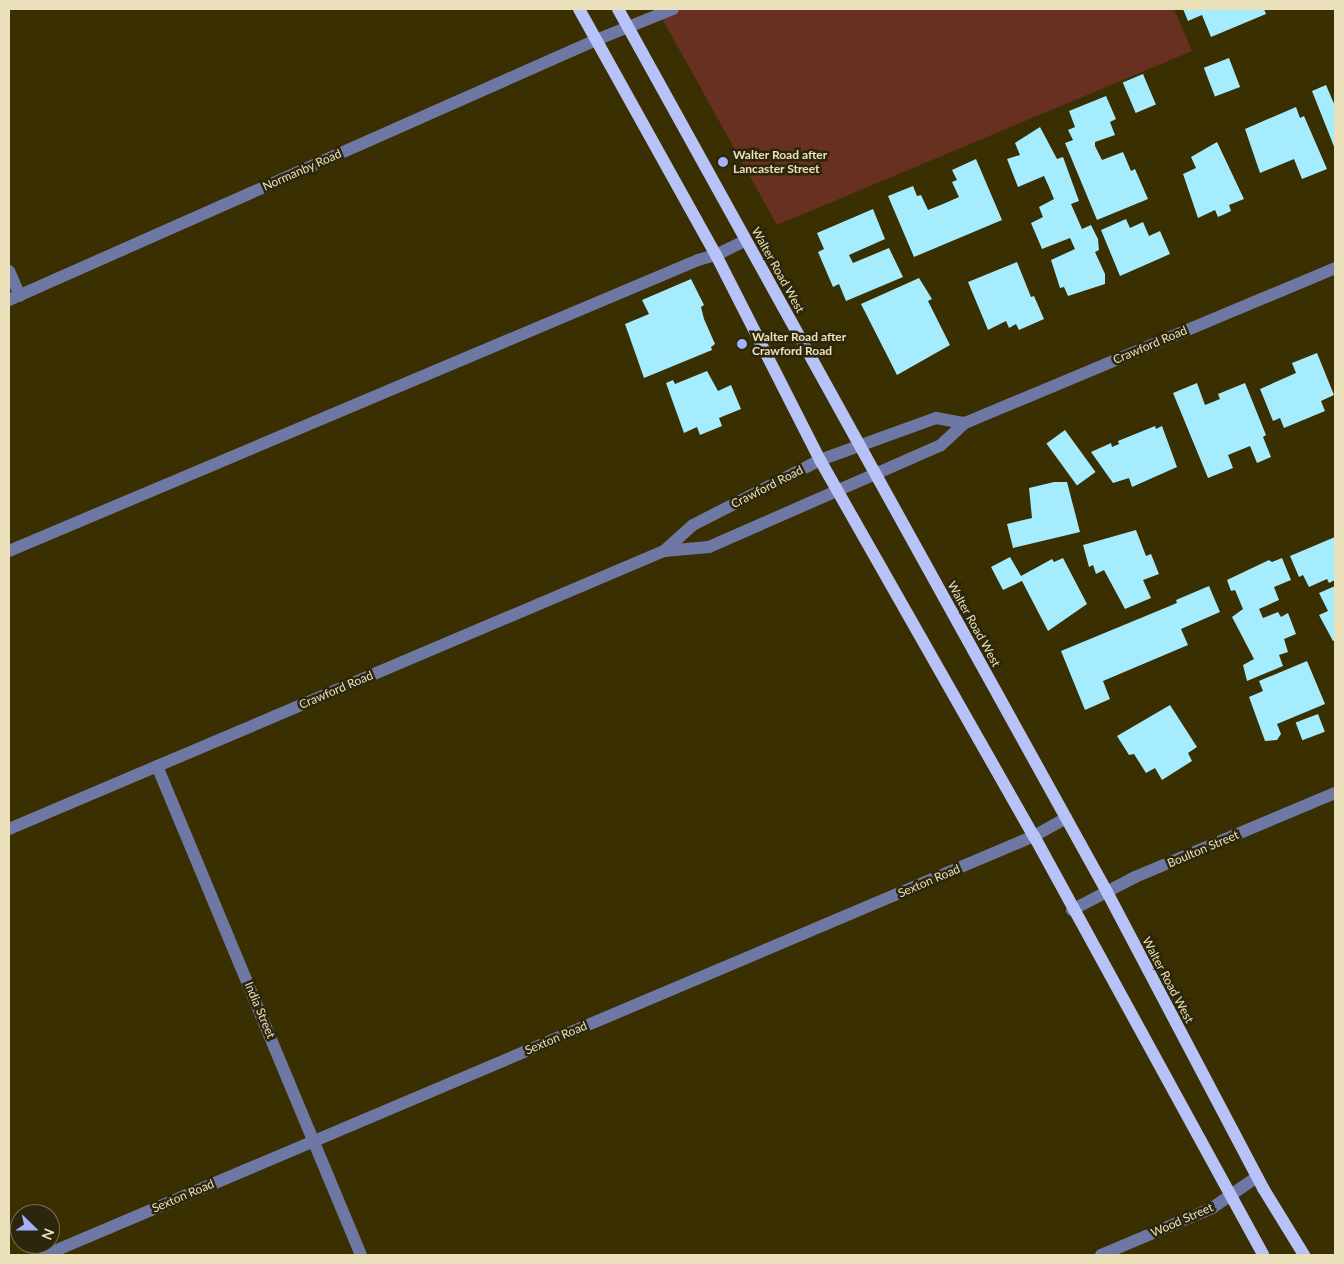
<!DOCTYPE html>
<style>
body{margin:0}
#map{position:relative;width:1344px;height:1264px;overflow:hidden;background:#392f01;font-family:Lato,sans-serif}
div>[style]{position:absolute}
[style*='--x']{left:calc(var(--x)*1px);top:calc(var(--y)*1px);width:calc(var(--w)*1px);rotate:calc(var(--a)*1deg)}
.green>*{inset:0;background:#673021}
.building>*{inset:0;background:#a6ecff;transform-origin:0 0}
.minor>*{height:12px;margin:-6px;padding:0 6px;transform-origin:6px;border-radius:6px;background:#6f78a4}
.major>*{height:12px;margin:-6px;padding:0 6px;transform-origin:6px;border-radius:6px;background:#b7c2f9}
.dots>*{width:14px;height:14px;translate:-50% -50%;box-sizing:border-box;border:2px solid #2c260c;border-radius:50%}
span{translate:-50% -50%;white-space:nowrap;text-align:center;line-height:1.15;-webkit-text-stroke:5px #2c260c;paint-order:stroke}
.poi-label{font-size:12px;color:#eae1ba;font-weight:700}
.left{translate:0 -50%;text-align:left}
.street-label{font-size:12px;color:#eae1ba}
.frame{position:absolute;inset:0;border:10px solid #eae1ba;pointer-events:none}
.north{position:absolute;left:10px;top:1204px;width:50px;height:50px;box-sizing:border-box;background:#2c260c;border:1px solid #787152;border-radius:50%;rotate:112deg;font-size:14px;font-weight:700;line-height:20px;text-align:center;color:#eae1ba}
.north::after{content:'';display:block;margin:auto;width:18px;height:22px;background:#a4b1fc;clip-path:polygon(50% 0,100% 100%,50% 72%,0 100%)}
</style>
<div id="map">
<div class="green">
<div style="clip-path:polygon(673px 9px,1174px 9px,1192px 51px,777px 225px,659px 13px)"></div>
</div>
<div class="building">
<div style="clip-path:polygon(1183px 9px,1264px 9px,1266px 14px,1211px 37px,1202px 15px,1188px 21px)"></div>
<div style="left:1229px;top:58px;width:31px;height:27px;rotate:69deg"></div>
<div style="left:1143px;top:74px;width:33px;height:22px;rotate:67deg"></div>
<div style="clip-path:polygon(1326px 85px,1335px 106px,1335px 149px,1312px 91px)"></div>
<div style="clip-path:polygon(1106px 96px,1116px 119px,1110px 122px,1115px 135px,1095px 142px,1095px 146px,1102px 160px,1123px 152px,1131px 171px,1135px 169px,1148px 199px,1097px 220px,1065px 143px,1073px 140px,1068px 130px,1075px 127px,1069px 111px)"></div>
<div style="clip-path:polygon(1296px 107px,1300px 118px,1304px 116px,1327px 169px,1302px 179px,1294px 159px,1260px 173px,1245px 129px)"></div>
<div style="clip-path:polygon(1040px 127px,1057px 159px,1063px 157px,1079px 201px,1071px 204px,1082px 229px,1091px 225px,1098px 239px,1099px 250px,1095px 252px,1105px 274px,1105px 284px,1068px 296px,1064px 287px,1060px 288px,1051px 260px,1075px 249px,1070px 238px,1042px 249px,1031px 223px,1043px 217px,1039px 207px,1054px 199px,1049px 187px,1044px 176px,1018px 187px,1007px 159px,1020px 155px,1015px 143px)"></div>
<div style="clip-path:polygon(1217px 142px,1244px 199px,1229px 205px,1231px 211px,1225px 214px,1218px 217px,1215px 210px,1198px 218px,1183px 174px,1196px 168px,1191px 157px)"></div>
<div style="clip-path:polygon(976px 159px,1002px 220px,914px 257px,888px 196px,913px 186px,917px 196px,921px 195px,928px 210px,943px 204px,959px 197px,952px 182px,957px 180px,952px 170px)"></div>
<div style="clip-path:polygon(873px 209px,885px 239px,849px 255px,853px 263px,889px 248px,903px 277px,846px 301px,839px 284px,833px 287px,818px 252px,824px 249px,817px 233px)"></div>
<div style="clip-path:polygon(1126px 219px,1130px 228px,1143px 222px,1149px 236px,1160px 231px,1170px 254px,1120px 276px,1101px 230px)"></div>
<div style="clip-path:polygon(1017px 262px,1031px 297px,1034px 296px,1044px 319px,1019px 330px,1016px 324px,1009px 328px,1006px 321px,988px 330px,968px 282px)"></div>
<div style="clip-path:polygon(919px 278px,932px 299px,928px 301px,950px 345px,897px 375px,861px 304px)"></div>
<div style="clip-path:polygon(691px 279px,704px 305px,701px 307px,704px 319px,715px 344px,711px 347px,712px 350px,644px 378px,625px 324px,649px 314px,642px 300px)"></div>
<div style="clip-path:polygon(1317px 353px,1334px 395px,1321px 401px,1325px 411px,1284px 428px,1280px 418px,1273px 421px,1260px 389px,1296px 373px,1292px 363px)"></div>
<div style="clip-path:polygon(707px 371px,718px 391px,731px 385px,741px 409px,719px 418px,722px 426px,700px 435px,697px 427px,684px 433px,666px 383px,673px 380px,675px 384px)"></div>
<div style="clip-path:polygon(1197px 383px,1205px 405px,1220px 399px,1218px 394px,1245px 383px,1266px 435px,1263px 437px,1271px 457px,1257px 463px,1250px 446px,1228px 455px,1233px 468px,1208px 478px,1173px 393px)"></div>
<div style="clip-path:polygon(1155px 426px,1156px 429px,1162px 426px,1177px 467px,1132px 487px,1129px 478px,1113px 483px,1091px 452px,1111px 443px,1112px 447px,1119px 444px,1118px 441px)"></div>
<div style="left:1065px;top:430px;width:52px;height:23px;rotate:54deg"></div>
<div style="clip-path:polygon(1054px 482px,1067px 482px,1080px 532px,1013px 548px,1007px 524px,1032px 518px,1029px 488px)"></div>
<div style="clip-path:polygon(1136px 530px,1146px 556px,1151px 554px,1159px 574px,1143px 580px,1151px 598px,1125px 609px,1104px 570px,1096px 574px,1093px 565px,1089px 567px,1083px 545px)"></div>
<div style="clip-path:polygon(1335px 537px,1335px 580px,1329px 583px,1327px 579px,1309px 587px,1303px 575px,1299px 577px,1290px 556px)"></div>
<div style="clip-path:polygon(1010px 557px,1021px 576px,1052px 559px,1054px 562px,1063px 558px,1087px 604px,1048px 631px,1022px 581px,1003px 590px,991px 567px)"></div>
<div style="clip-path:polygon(1282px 558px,1291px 580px,1274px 587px,1279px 600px,1259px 609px,1263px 618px,1278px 612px,1281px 617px,1288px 613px,1296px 634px,1284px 639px,1288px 652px,1279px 655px,1283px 666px,1247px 681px,1243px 665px,1254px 659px,1232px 617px,1243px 609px,1235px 590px,1231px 591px,1227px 580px,1269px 560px,1272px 562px)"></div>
<div style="clip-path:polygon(1209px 586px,1220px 612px,1181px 629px,1188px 645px,1103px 681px,1110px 699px,1085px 710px,1061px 651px,1177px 603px,1176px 600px)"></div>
<div style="clip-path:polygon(1335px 586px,1335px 640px,1333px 641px,1319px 615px,1328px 611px,1319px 593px)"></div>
<div style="clip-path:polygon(1307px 661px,1325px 704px,1277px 724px,1281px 734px,1277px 740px,1265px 741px,1249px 697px,1263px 691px,1259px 681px)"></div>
<div style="clip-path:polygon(1170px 705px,1197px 747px,1188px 753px,1192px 761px,1162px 780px,1155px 768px,1146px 773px,1134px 754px,1129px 755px,1117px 736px)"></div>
<div style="left:1318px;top:714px;width:19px;height:24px;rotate:69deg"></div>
</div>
<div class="minor">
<div style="--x:9;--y:271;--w:27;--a:66"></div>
<div style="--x:9;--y:300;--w:642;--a:-23.89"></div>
<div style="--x:596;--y:40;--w:83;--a:-21.9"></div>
<div style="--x:9;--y:551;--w:748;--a:-22.9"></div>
<div style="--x:698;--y:260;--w:19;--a:-16"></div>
<div style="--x:716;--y:255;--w:32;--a:-26"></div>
<div style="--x:664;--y:551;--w:39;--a:-42"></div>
<div style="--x:693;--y:525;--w:143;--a:-27.1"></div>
<div style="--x:820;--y:460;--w:123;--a:-19.9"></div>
<div style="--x:936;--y:418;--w:29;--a:10"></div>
<div style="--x:157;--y:766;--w:530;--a:67.36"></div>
<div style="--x:9;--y:829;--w:712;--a:-23"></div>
<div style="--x:664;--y:551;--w:45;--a:-5.1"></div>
<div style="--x:709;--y:547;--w:253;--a:-23.7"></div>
<div style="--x:941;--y:445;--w:33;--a:-43"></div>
<div style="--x:965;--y:423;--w:401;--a:-22.7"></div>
<div style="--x:1072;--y:910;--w:71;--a:-27.6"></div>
<div style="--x:1135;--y:877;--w:217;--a:-22.8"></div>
<div style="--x:45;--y:1255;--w:1074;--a:-22.96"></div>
<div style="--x:1034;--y:836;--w:37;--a:-29"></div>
<div style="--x:1101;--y:1255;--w:121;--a:-22.9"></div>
<div style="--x:1212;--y:1208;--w:55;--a:-34.6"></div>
</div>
<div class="major">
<div style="--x:579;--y:9;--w:282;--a:60.9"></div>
<div style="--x:716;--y:255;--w:230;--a:63.1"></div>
<div style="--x:820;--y:460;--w:433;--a:60.4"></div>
<div style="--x:1034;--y:836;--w:477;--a:61.3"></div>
<div style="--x:618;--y:9;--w:1009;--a:61.02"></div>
<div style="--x:1107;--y:892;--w:335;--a:62.2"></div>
<div style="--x:1263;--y:1188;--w:79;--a:58.5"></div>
</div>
<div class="dots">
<div style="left:723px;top:162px;background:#a4b1fc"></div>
<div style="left:742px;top:344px;background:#a4b1fc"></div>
</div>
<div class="poi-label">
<span class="left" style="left:733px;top:162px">Walter Road after<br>Lancaster Street</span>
<span class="left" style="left:752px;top:344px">Walter Road after<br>Crawford Road</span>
</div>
<div class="street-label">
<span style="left:302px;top:170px;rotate:-24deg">Normanby Road</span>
<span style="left:778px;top:270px;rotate:61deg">Walter Road West</span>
<span style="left:1150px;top:345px;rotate:-23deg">Crawford Road</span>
<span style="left:767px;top:487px;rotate:-27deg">Crawford Road</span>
<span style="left:974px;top:624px;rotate:61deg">Walter Road West</span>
<span style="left:336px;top:690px;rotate:-23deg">Crawford Road</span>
<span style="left:1203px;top:849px;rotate:-23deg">Boulton Street</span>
<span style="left:929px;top:881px;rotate:-23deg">Sexton Road</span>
<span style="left:1168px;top:980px;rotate:62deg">Walter Road West</span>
<span style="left:260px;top:1010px;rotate:67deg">India Street</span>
<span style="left:556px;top:1038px;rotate:-23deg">Sexton Road</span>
<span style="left:183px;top:1196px;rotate:-23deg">Sexton Road</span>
<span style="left:1182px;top:1220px;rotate:-24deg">Wood Street</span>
</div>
<div class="frame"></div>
<div class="north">N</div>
</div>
